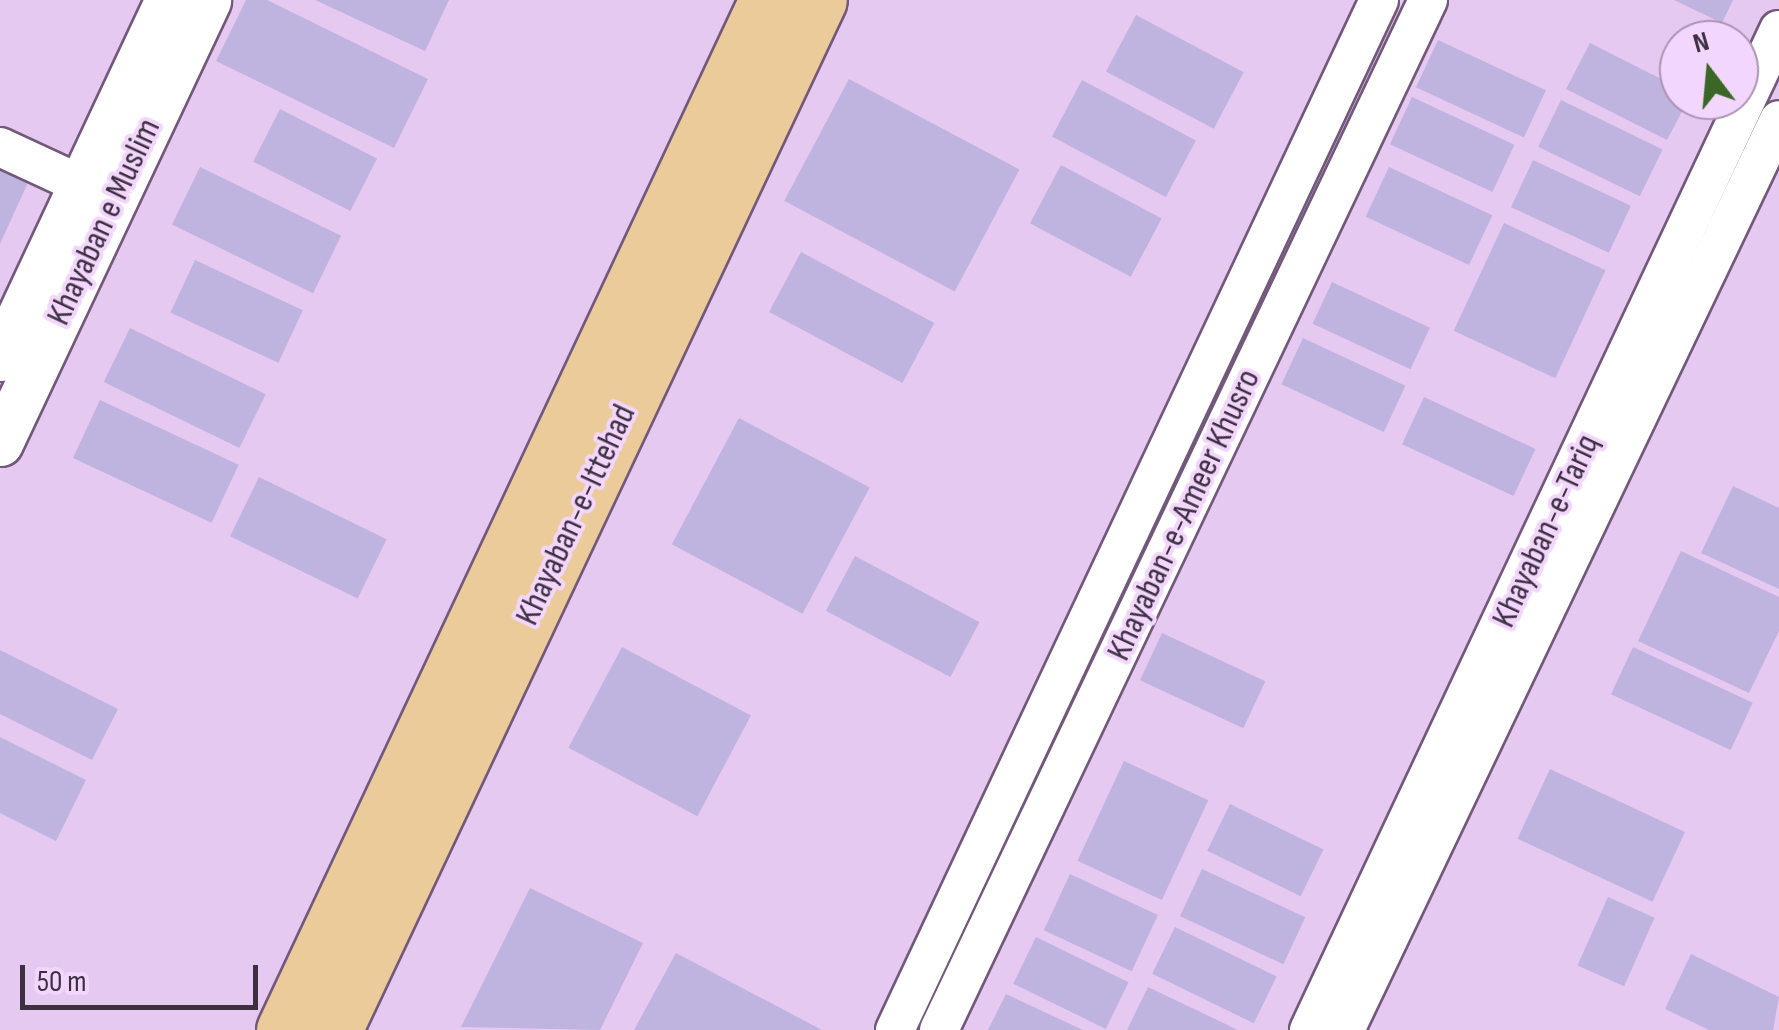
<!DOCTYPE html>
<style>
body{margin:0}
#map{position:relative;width:1779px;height:1030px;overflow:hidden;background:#e6c9f1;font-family:"Sofia Sans Condensed",sans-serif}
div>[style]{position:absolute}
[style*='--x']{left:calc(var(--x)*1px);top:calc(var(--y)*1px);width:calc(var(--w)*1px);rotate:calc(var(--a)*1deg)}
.building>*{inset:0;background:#bfb3df;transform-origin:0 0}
.roads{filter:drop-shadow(2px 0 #72587b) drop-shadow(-2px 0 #72587b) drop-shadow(0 2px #72587b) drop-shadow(0 -2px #72587b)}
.minor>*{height:38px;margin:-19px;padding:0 19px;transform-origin:19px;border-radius:19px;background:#fff}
.tertiary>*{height:45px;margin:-22.5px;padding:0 22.5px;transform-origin:22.5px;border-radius:22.5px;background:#fff}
.primary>*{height:55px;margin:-27.5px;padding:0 27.5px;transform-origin:27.5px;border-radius:27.5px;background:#eacb99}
span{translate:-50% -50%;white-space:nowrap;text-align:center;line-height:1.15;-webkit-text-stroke:8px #f3d6fe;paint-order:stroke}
.street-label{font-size:35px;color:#3c3040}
.north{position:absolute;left:1659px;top:20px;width:100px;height:100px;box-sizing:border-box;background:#f3d6fe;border:2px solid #aa94b2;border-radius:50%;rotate:344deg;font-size:28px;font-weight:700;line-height:40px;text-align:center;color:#3c3040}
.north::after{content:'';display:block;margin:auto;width:35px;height:45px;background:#3b6726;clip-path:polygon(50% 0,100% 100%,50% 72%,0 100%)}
.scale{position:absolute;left:20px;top:965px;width:238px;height:45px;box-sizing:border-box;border:5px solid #3c3040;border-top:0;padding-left:12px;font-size:30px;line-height:35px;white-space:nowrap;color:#3c3040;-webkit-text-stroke:8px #f3d6fe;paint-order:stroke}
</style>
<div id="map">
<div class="building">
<div style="clip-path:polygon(246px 0,267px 0,428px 79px,394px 148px,216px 61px)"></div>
<div style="clip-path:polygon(315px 0,449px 0,425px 51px)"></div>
<div style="clip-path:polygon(1674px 0,1733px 0,1722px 23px)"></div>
<div style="left:1136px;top:15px;width:122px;height:64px;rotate:28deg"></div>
<div style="left:1438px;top:40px;width:119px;height:52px;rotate:25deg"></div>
<div style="clip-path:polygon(1590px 43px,1679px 88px,1688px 100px,1667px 140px,1566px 89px)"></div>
<div style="left:849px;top:79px;width:193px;height:138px;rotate:28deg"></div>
<div style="left:1082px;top:80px;width:129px;height:64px;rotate:28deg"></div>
<div style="left:1412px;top:97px;width:113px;height:52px;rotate:25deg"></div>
<div style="left:1561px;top:100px;width:113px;height:52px;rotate:26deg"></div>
<div style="left:280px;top:109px;width:109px;height:59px;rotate:27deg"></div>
<div style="left:1533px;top:160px;width:108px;height:52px;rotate:25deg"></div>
<div style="clip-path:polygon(0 164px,30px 178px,0 244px)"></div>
<div style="left:1061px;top:165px;width:114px;height:66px;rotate:28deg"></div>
<div style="left:200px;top:167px;width:157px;height:64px;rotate:26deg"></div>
<div style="left:1389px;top:167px;width:114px;height:55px;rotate:25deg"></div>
<div style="left:1504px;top:223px;width:112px;height:119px;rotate:25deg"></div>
<div style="left:801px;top:252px;width:151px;height:68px;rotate:28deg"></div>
<div style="left:195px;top:260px;width:119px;height:58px;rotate:25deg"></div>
<div style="left:1332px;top:282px;width:108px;height:46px;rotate:25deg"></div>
<div style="left:130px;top:328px;width:151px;height:60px;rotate:26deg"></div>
<div style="left:1303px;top:338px;width:113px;height:51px;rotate:25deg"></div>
<div style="left:1424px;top:397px;width:123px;height:52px;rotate:25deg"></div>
<div style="left:100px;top:400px;width:153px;height:64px;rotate:25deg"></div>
<div style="left:739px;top:418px;width:148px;height:143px;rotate:28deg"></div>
<div style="left:259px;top:477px;width:142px;height:66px;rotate:26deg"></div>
<div style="clip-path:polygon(1733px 486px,1779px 508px,1779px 589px,1701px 553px)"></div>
<div style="clip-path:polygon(1681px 551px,1779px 597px,1779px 631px,1749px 693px,1638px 641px)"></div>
<div style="left:855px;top:556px;width:141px;height:62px;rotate:28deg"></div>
<div style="left:1162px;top:633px;width:114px;height:52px;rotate:25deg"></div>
<div style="left:622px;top:647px;width:146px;height:114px;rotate:28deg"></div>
<div style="left:1633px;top:647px;width:132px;height:52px;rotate:25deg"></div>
<div style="clip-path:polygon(0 650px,118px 709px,92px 760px,0 714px)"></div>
<div style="clip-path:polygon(0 737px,86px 780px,56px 841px,0 813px)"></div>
<div style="left:1124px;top:761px;width:93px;height:110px;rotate:25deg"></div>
<div style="left:1550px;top:769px;width:149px;height:77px;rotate:25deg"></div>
<div style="left:1230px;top:804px;width:104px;height:52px;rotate:26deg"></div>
<div style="left:1202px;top:869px;width:114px;height:52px;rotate:25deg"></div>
<div style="left:1070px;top:874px;width:97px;height:62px;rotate:25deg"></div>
<div style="clip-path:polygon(530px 888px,643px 943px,600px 1030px,461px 1027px)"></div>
<div style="left:1608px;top:897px;width:51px;height:75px;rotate:24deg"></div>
<div style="left:1175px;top:927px;width:113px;height:52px;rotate:26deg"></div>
<div style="left:1036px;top:937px;width:103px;height:52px;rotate:26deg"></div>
<div style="clip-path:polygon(676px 953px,822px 1030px,634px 1030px)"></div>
<div style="clip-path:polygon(1691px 954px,1779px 997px,1773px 1030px,1709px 1030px,1665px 1009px)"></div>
<div style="clip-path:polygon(1148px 987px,1238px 1030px,1127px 1030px)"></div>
<div style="clip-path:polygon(1006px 994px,1083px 1030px,988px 1030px)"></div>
</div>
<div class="roads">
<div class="minor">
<div style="--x:0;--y:147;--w:88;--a:24.8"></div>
<div style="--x:895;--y:1030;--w:1138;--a:-64.83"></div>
<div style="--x:939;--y:1030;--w:1140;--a:-64.6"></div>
<div style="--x:1309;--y:1030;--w:1105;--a:-64.83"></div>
<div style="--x:1345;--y:1030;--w:1008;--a:-64.5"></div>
</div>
<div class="tertiary">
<div style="--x:0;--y:358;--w:395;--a:-64.9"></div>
<div style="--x:0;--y:443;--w:489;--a:-64.8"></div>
</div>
<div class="primary">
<div style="--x:284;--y:1030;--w:1138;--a:-64.88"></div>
<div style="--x:334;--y:1030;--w:1138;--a:-64.79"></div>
</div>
</div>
<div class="street-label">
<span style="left:104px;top:222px;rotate:-65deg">Khayaban e Muslim</span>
<span style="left:576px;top:515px;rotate:-65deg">Khayaban-e-Ittehad</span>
<span style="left:1184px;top:515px;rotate:-65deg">Khayaban-e-Ameer Khusro</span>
<span style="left:1546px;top:531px;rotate:-65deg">Khayaban-e-Tariq</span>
</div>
<div class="north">N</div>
<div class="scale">50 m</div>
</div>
